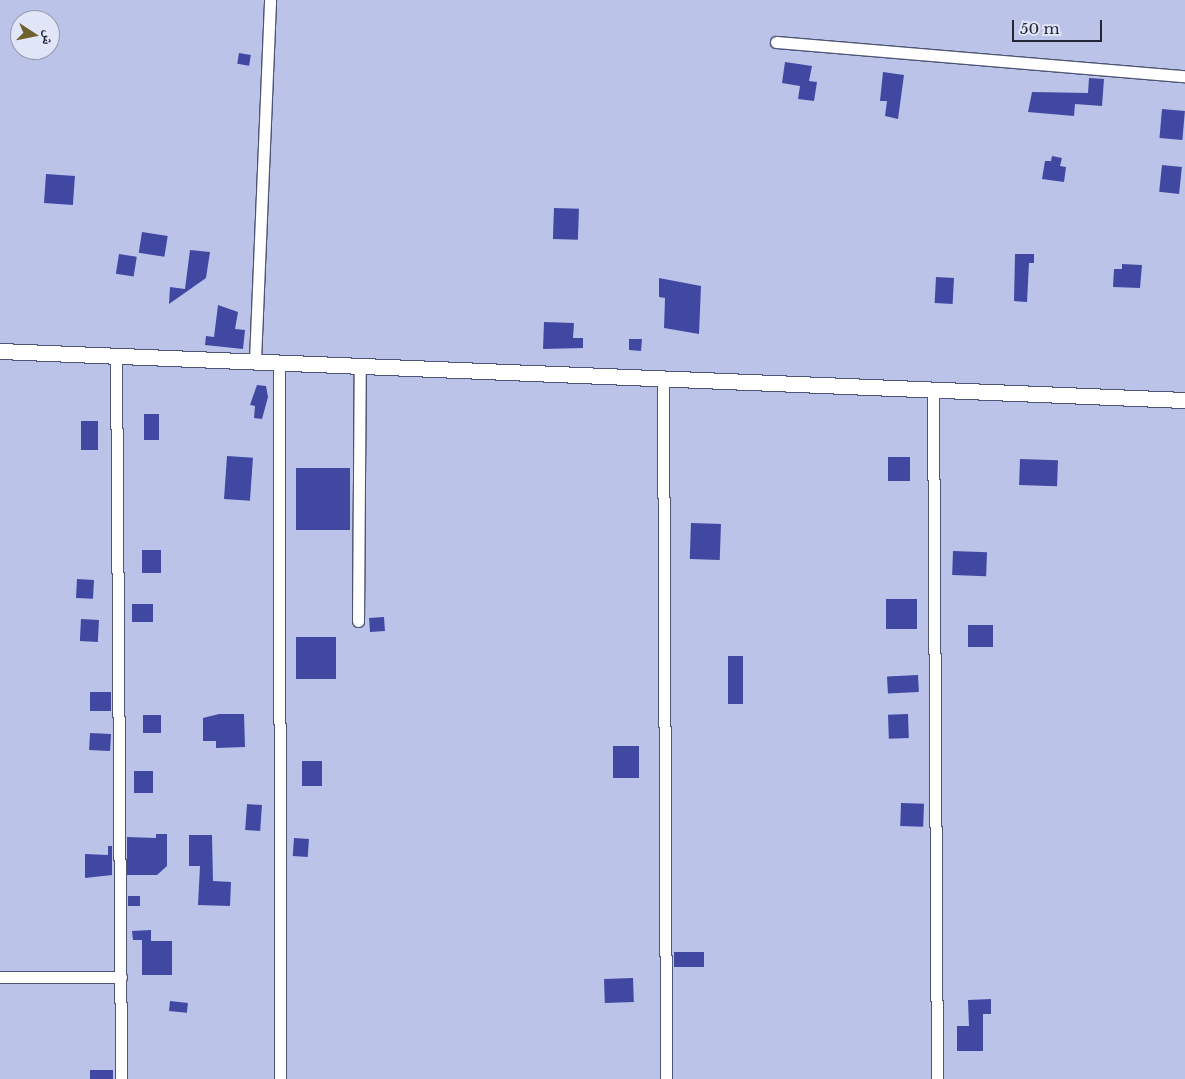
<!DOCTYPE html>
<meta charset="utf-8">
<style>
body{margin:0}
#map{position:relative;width:1185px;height:1079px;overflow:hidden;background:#bbc3e9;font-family:"Libre Baskerville","Noto Naskh Arabic",serif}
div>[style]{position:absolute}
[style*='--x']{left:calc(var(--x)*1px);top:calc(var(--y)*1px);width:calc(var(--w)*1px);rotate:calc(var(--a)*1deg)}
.building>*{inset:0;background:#4148a2;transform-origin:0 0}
.roads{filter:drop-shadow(1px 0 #4e5575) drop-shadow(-1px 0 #4e5575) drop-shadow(0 1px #4e5575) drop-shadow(0 -1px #4e5575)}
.minor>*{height:11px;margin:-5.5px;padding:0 5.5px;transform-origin:5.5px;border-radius:5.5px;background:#fff}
.tertiary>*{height:15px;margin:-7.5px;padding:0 7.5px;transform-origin:7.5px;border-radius:7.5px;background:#fff}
span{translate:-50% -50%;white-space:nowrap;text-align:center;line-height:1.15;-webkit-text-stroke:5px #e0e5f8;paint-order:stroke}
.north{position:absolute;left:10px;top:10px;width:50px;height:50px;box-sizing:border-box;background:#e0e5f8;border:1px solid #9499aa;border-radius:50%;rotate:101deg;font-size:14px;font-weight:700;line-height:20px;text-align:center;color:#232634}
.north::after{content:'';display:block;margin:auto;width:18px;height:22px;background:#6e612e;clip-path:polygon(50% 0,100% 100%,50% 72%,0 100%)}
.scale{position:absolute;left:1012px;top:20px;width:90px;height:22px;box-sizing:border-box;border:2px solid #232634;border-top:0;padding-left:6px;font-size:15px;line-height:18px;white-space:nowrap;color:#232634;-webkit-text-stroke:4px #e0e5f8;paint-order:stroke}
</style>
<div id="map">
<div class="building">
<div style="left:239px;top:53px;width:12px;height:11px;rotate:9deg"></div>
<div style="clip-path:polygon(785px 62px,812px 66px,809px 81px,817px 82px,814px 101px,798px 99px,800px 86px,782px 83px)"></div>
<div style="clip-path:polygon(883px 72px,904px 75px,898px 119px,885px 116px,887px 101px,880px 101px)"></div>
<div style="clip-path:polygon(1089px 78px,1104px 79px,1102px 106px,1075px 104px,1074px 116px,1028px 112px,1032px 92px,1088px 93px)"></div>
<div style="left:1162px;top:109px;width:23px;height:29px;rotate:5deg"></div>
<div style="clip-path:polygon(1052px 156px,1062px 158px,1060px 166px,1066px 167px,1064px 182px,1042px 179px,1045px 161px,1051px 161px)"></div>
<div style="left:1162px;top:165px;width:20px;height:27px;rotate:6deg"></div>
<div style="left:46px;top:174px;width:29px;height:29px;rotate:4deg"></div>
<div style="left:554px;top:208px;width:25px;height:31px;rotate:2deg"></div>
<div style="left:142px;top:232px;width:26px;height:21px;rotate:9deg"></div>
<div style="clip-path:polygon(190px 250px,210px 252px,206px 278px,169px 304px,170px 287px,185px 289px)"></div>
<div style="left:119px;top:254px;width:18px;height:20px;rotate:9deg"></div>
<div style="clip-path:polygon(1015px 254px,1034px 254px,1034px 263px,1029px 263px,1027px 302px,1014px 301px)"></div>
<div style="clip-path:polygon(1122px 264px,1142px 265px,1140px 288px,1113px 287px,1114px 269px,1122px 269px)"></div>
<div style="left:936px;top:277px;width:18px;height:26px;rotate:3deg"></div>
<div style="clip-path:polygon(659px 278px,701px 286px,699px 334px,664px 328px,665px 298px,659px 297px)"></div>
<div style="clip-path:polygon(218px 305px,238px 312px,235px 329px,245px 330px,243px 349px,205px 345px,206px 336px,214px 337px)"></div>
<div style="clip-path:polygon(544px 322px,574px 323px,573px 338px,583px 338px,583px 348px,543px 349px)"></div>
<div style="clip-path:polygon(629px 339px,642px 339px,641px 351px,629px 350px)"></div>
<div style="clip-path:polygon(257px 385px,266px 386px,268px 397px,262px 419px,254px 418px,255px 406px,250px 405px)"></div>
<div style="left:144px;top:414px;width:15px;height:26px"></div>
<div style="left:81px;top:421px;width:17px;height:29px"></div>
<div style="left:227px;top:456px;width:26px;height:43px;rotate:4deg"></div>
<div style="left:888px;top:457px;width:22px;height:24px"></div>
<div style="left:1020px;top:459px;width:38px;height:26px;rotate:2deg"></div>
<div style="left:296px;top:468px;width:54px;height:62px"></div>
<div style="left:691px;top:523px;width:30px;height:36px;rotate:2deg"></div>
<div style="left:142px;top:550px;width:19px;height:23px"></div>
<div style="left:953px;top:551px;width:34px;height:24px;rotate:2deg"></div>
<div style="left:77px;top:579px;width:17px;height:19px;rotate:3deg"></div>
<div style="left:886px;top:599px;width:31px;height:30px"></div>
<div style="left:132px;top:604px;width:21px;height:18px"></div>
<div style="left:384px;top:617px;width:14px;height:15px;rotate:86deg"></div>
<div style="left:81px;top:619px;width:18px;height:22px;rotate:3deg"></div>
<div style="left:968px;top:625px;width:25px;height:22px"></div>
<div style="left:296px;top:637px;width:40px;height:42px"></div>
<div style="left:728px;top:656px;width:15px;height:48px"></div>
<div style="left:918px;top:675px;width:17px;height:31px;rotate:87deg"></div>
<div style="left:90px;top:692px;width:21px;height:19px"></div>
<div style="clip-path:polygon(219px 714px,244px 714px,245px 747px,216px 748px,216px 741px,203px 741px,203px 718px)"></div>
<div style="left:908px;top:714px;width:24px;height:20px;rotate:88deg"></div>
<div style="left:143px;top:715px;width:18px;height:18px"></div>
<div style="left:90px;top:733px;width:21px;height:17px;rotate:3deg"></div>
<div style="left:613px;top:746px;width:26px;height:32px"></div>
<div style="left:302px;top:761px;width:20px;height:25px"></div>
<div style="left:134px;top:771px;width:19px;height:22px"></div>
<div style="left:901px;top:803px;width:23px;height:23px;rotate:2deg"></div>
<div style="left:247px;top:804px;width:15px;height:26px;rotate:4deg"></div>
<div style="clip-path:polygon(156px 834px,167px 834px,167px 866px,157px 875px,127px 875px,127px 837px,156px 838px)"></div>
<div style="clip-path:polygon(189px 835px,212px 835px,213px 881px,231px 882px,230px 906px,198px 905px,200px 866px,189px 866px)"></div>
<div style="left:294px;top:838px;width:15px;height:18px;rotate:4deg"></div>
<div style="clip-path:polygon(108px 846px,112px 846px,112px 875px,85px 878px,85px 854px,108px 855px)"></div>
<div style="left:128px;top:896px;width:12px;height:10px"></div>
<div style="clip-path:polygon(151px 930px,151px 941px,172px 941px,172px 975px,142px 975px,142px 940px,133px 940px,132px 931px)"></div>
<div style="left:704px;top:952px;width:15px;height:30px;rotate:90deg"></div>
<div style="left:633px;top:978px;width:24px;height:29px;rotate:88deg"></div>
<div style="clip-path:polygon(991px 999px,991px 1014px,983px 1014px,983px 1051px,957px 1051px,957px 1026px,969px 1026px,968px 1000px)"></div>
<div style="left:170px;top:1001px;width:18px;height:10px;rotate:6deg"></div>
<div style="left:90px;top:1070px;width:23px;height:9px"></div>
</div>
<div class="roads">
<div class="minor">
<div style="--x:776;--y:42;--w:410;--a:4.8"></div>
<div style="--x:116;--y:355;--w:724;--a:89.6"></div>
<div style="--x:255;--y:360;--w:360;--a:-87.6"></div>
<div style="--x:279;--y:361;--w:718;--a:89.92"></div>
<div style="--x:663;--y:381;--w:698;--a:89.75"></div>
<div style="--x:933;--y:390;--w:689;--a:89.67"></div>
<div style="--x:358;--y:621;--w:257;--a:-89.6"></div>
<div style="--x:0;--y:977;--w:121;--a:0"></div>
</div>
<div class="tertiary">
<div style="--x:0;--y:351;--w:1186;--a:2.37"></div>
</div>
</div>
<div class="north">ش</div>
<div class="scale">50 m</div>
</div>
